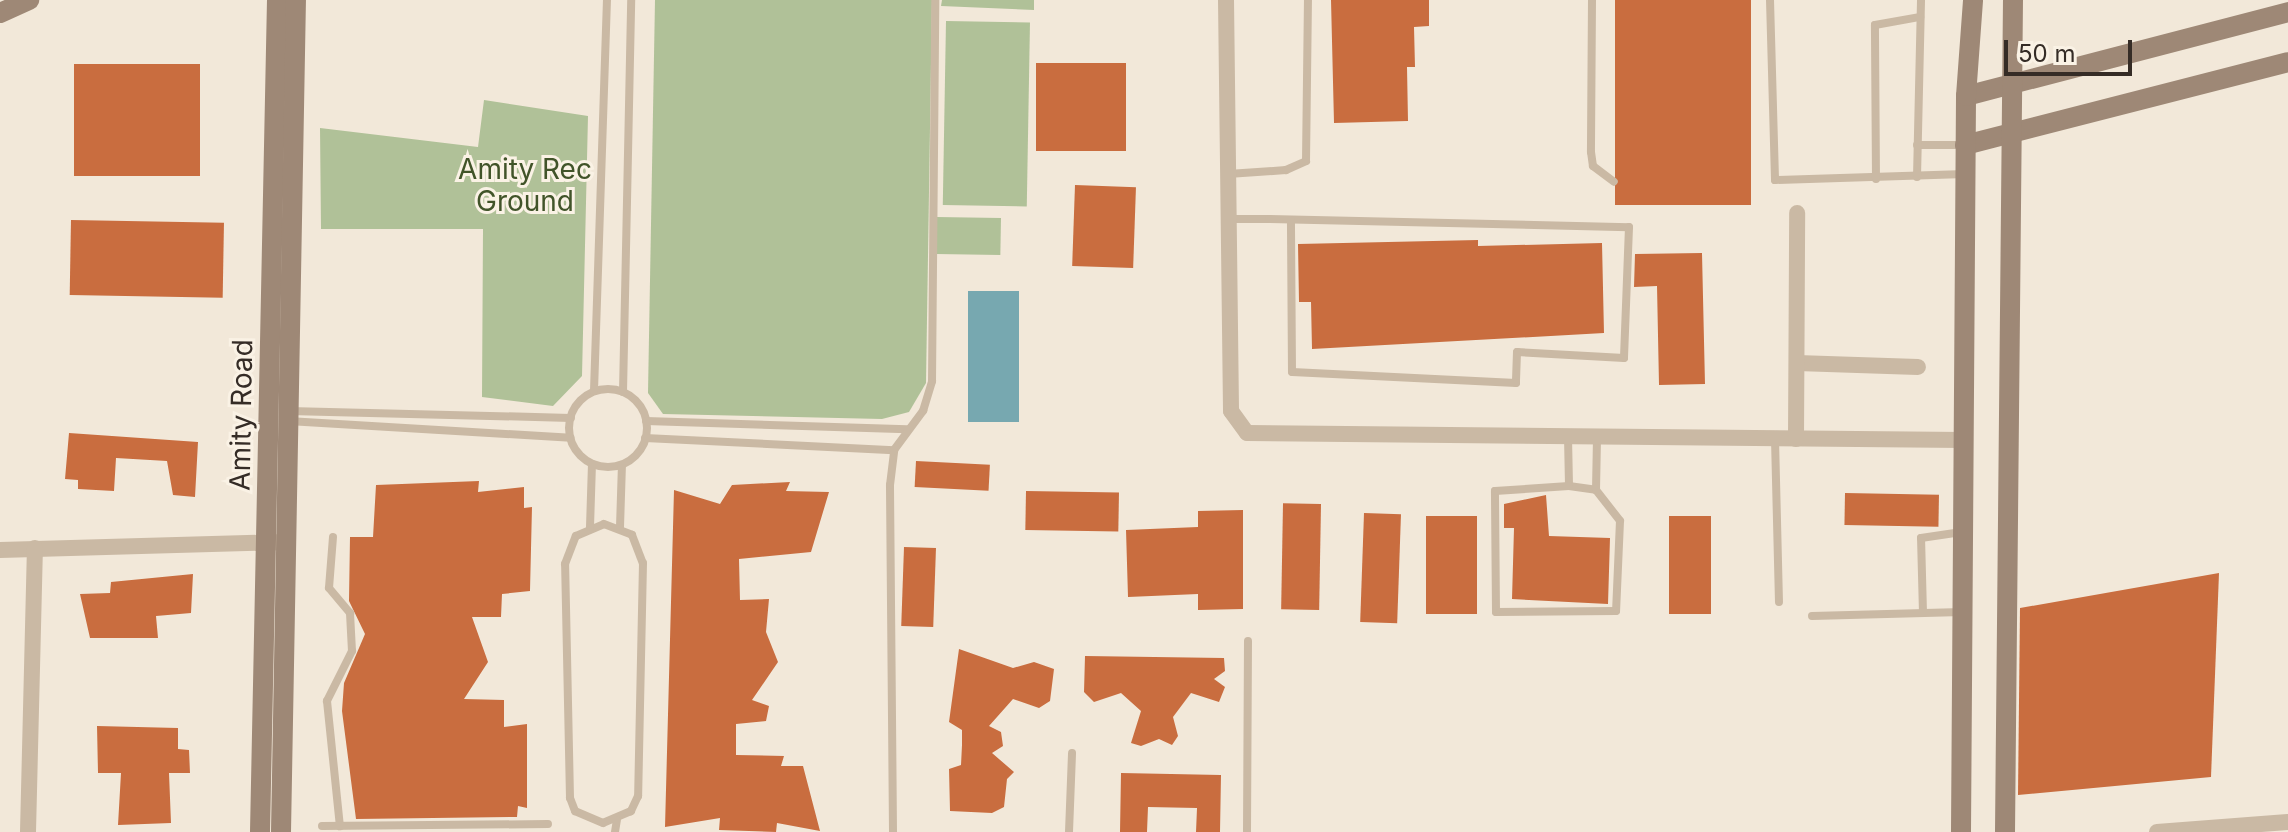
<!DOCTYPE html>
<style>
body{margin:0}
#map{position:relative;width:2288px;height:832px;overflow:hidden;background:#f2e8d9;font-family:Inter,sans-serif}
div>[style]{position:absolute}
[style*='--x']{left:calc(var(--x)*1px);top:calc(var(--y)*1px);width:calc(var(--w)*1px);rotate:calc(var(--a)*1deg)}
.green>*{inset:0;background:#b0c198;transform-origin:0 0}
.water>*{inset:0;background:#77a8b0;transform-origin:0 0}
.building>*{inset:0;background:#c96d3f;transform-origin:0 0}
.lane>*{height:8px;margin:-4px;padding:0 4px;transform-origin:4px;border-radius:4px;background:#cab9a4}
.lane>.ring{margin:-4px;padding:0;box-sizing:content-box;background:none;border:8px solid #cab9a4;border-radius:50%}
.street>*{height:16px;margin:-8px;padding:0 8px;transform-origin:8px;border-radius:8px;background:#cab9a4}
.secondary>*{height:20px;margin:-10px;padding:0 10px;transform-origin:10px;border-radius:10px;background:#9e8876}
span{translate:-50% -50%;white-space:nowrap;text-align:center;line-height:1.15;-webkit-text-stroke:6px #faf2e5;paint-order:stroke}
.park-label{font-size:28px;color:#415429}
.street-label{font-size:28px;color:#352c26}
.scale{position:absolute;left:2004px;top:40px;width:128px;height:36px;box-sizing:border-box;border:4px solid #352c26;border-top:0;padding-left:10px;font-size:24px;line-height:28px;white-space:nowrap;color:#352c26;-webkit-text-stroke:6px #faf2e5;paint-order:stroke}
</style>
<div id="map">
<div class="green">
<div style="clip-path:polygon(655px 0,932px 0,926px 383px,909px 412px,882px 419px,663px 414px,648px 393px)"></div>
<div style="clip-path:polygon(942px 0,1034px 0,1034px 10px,941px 6px)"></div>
<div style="left:946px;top:21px;width:84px;height:184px;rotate:1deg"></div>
<div style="clip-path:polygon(484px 100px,588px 116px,582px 376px,553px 406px,482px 397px,483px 229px,321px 229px,320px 128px,478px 147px)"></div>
<div style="left:937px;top:217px;width:64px;height:37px;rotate:1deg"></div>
</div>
<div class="water">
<div style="left:968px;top:291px;width:51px;height:131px"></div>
</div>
<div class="building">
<div style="clip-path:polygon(1331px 0,1429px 0,1429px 26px,1414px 27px,1415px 67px,1407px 67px,1408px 121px,1334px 123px)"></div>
<div style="left:1615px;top:0;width:136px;height:205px"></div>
<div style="left:1036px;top:63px;width:90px;height:88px"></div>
<div style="left:74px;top:64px;width:126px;height:112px"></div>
<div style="left:1075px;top:185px;width:61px;height:81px;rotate:2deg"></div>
<div style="left:71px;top:220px;width:153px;height:75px;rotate:1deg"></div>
<div style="clip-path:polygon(1478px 240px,1478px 246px,1602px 243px,1604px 333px,1312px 349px,1311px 302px,1299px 302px,1298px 244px)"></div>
<div style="clip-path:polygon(1702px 253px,1705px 384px,1659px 385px,1657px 286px,1634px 287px,1635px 254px)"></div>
<div style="clip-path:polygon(69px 433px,198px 442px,195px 497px,173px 495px,167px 461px,116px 458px,114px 491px,78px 489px,78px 480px,65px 479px)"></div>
<div style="left:916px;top:461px;width:74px;height:26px;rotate:3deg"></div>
<div style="clip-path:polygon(479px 481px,478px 492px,524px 487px,524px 508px,532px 507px,530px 591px,502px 594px,501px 617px,472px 617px,488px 662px,464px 699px,504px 700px,504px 727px,527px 724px,527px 808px,518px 806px,517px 817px,356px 819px,342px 711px,344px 683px,365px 634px,349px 601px,350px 537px,373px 537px,376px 485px)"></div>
<div style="clip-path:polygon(790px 482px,786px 491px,829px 492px,811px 552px,739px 559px,740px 600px,769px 599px,766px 632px,778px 662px,752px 700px,769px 706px,766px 721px,736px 724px,736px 755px,784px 756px,781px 766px,803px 766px,820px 831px,777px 823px,776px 832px,719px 830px,720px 818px,665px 827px,674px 490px,720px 504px,732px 485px)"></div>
<div style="left:1026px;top:491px;width:93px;height:39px;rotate:1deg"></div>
<div style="left:1845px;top:493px;width:94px;height:32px;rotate:1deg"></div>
<div style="clip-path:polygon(1546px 495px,1549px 536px,1610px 538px,1608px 604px,1512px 599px,1514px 528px,1504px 528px,1504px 504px)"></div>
<div style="left:1321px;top:504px;width:106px;height:38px;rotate:91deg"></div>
<div style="clip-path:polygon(1243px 510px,1243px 609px,1198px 610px,1198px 594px,1128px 597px,1126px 530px,1198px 527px,1198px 511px)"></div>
<div style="left:1364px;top:513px;width:37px;height:109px;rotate:2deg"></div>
<div style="left:1426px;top:516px;width:51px;height:98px"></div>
<div style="left:1669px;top:516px;width:42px;height:98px"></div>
<div style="left:904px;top:547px;width:32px;height:79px;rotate:2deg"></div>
<div style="clip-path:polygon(2219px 573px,2211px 777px,2018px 795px,2020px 608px)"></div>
<div style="clip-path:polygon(193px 574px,191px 613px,156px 616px,158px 638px,90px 638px,80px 594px,110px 593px,111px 582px)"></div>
<div style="clip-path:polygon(959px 649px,1013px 668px,1034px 662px,1054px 669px,1050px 701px,1039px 708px,1013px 699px,989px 726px,1001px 732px,1003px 746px,992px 753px,1014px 772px,1007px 779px,1004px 807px,992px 813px,950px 811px,949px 769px,961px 765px,962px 745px,962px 730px,949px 722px)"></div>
<div style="clip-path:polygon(1085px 656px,1224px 658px,1225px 671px,1214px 679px,1225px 687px,1219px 702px,1191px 693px,1173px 717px,1178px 736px,1172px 745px,1159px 739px,1141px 746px,1131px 743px,1141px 711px,1121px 693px,1094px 702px,1084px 692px)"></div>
<div style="clip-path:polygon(97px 726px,178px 728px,178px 749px,189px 750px,190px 773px,169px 773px,171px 823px,118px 825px,121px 773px,98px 773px)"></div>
<div style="clip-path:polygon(1121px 773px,1221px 775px,1220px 832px,1196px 832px,1197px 808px,1148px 807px,1147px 832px,1120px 832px)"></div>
</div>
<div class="lane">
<div style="--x:1592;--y:0;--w:152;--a:90.4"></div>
<div style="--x:1591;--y:152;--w:14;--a:82"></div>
<div style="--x:1593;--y:166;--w:26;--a:37"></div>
<div style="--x:1770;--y:0;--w:180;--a:88.4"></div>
<div style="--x:1775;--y:180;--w:190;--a:-1.8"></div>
<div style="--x:1917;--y:145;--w:47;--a:0"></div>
<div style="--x:1228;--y:174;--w:58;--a:-3.9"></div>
<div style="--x:1286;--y:170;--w:22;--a:-24"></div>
<div style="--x:1306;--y:161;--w:161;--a:-89.3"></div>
<div style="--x:1917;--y:177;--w:177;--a:-88.7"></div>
<div style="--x:1876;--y:179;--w:154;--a:-90.4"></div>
<div style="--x:1875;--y:25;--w:46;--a:-10.1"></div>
<div style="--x:1229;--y:219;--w:40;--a:0"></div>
<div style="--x:1269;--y:219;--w:360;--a:1.3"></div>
<div style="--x:1629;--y:227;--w:131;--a:92.2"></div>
<div style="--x:1624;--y:358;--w:107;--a:-176.8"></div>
<div style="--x:1517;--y:352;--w:31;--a:92"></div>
<div style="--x:1516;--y:383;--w:224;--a:-177.2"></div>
<div style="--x:1292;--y:372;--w:152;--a:-90.4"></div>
<div class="ring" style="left:569px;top:389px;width:70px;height:70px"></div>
<div style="--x:594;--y:391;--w:391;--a:-88.1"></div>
<div style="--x:623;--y:392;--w:392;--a:-88.8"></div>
<div style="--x:289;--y:411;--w:282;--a:1.4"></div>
<div style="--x:288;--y:421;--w:283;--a:3.4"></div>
<div style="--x:646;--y:421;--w:261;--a:1.8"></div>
<div style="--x:1568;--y:437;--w:49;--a:88.8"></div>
<div style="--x:645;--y:438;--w:249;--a:2.8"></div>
<div style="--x:1775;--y:439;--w:163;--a:88.6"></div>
<div style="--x:1569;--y:486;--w:27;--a:8"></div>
<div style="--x:1596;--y:490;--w:39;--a:52"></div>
<div style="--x:1620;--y:521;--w:90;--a:92.5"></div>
<div style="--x:1616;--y:611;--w:120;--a:179.5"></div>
<div style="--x:1496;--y:612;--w:121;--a:-90.5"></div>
<div style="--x:1495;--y:491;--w:74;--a:-3.9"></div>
<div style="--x:1596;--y:490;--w:52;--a:-88.9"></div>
<div style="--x:604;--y:524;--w:30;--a:21"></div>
<div style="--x:632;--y:535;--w:30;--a:69"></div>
<div style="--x:643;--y:563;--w:233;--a:91.2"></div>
<div style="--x:638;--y:796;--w:17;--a:115"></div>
<div style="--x:631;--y:811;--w:30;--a:157"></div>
<div style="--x:603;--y:823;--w:30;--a:-157"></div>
<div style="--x:575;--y:811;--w:14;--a:-111"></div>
<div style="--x:570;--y:798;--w:234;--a:-91.2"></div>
<div style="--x:565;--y:564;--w:30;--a:-69"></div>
<div style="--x:576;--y:536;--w:30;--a:-23"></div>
<div style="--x:590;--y:527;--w:63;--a:-88.2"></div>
<div style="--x:620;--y:527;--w:62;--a:-88.2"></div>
<div style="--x:333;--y:537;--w:51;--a:94.5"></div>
<div style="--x:329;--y:588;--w:33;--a:50"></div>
<div style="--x:350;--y:613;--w:38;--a:87"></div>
<div style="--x:352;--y:651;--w:56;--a:116.6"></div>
<div style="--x:327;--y:701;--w:126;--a:84.1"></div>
<div style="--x:1923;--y:613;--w:75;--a:-91.5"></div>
<div style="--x:1921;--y:538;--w:41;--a:-8.3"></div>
<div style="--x:1812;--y:616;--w:150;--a:-1.5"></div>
<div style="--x:322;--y:826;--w:226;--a:-0.5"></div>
<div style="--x:615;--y:832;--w:12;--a:-81"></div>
<div style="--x:893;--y:832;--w:347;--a:-90.5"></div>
<div style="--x:890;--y:485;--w:35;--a:-83"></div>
<div style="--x:894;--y:450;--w:49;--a:-53.4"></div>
<div style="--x:923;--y:411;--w:31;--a:-73"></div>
<div style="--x:932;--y:381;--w:381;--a:-89.5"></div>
<div style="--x:1069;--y:832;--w:79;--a:-87.8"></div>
<div style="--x:1247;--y:832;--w:191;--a:-89.7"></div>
</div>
<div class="street">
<div style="--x:1226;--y:0;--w:411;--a:89.3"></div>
<div style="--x:1231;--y:411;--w:27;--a:54"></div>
<div style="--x:1247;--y:433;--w:716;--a:0.56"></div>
<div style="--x:1797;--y:363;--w:121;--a:1.9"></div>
<div style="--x:1796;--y:439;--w:226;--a:-89.7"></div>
<div style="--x:0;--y:550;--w:278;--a:-1.6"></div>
<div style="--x:28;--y:832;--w:284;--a:-88.6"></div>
<div style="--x:2157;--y:832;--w:131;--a:-4.4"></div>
</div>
<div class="secondary">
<div style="--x:0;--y:13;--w:32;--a:-24"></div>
<div style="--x:1966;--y:96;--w:333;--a:-14.6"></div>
<div style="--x:1965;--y:145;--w:333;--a:-14.4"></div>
<div style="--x:260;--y:832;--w:832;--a:-88.83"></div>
<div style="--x:281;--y:832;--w:832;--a:-88.97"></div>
<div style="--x:1961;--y:832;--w:736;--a:-89.61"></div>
<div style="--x:1966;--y:96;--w:96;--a:-85.8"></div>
<div style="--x:2005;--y:832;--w:832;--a:-89.45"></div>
</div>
<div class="park-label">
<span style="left:525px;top:185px">Amity Rec<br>Ground</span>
</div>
<div class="street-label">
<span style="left:241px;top:415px;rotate:-89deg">Amity Road</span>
</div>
<div class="scale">50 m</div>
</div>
